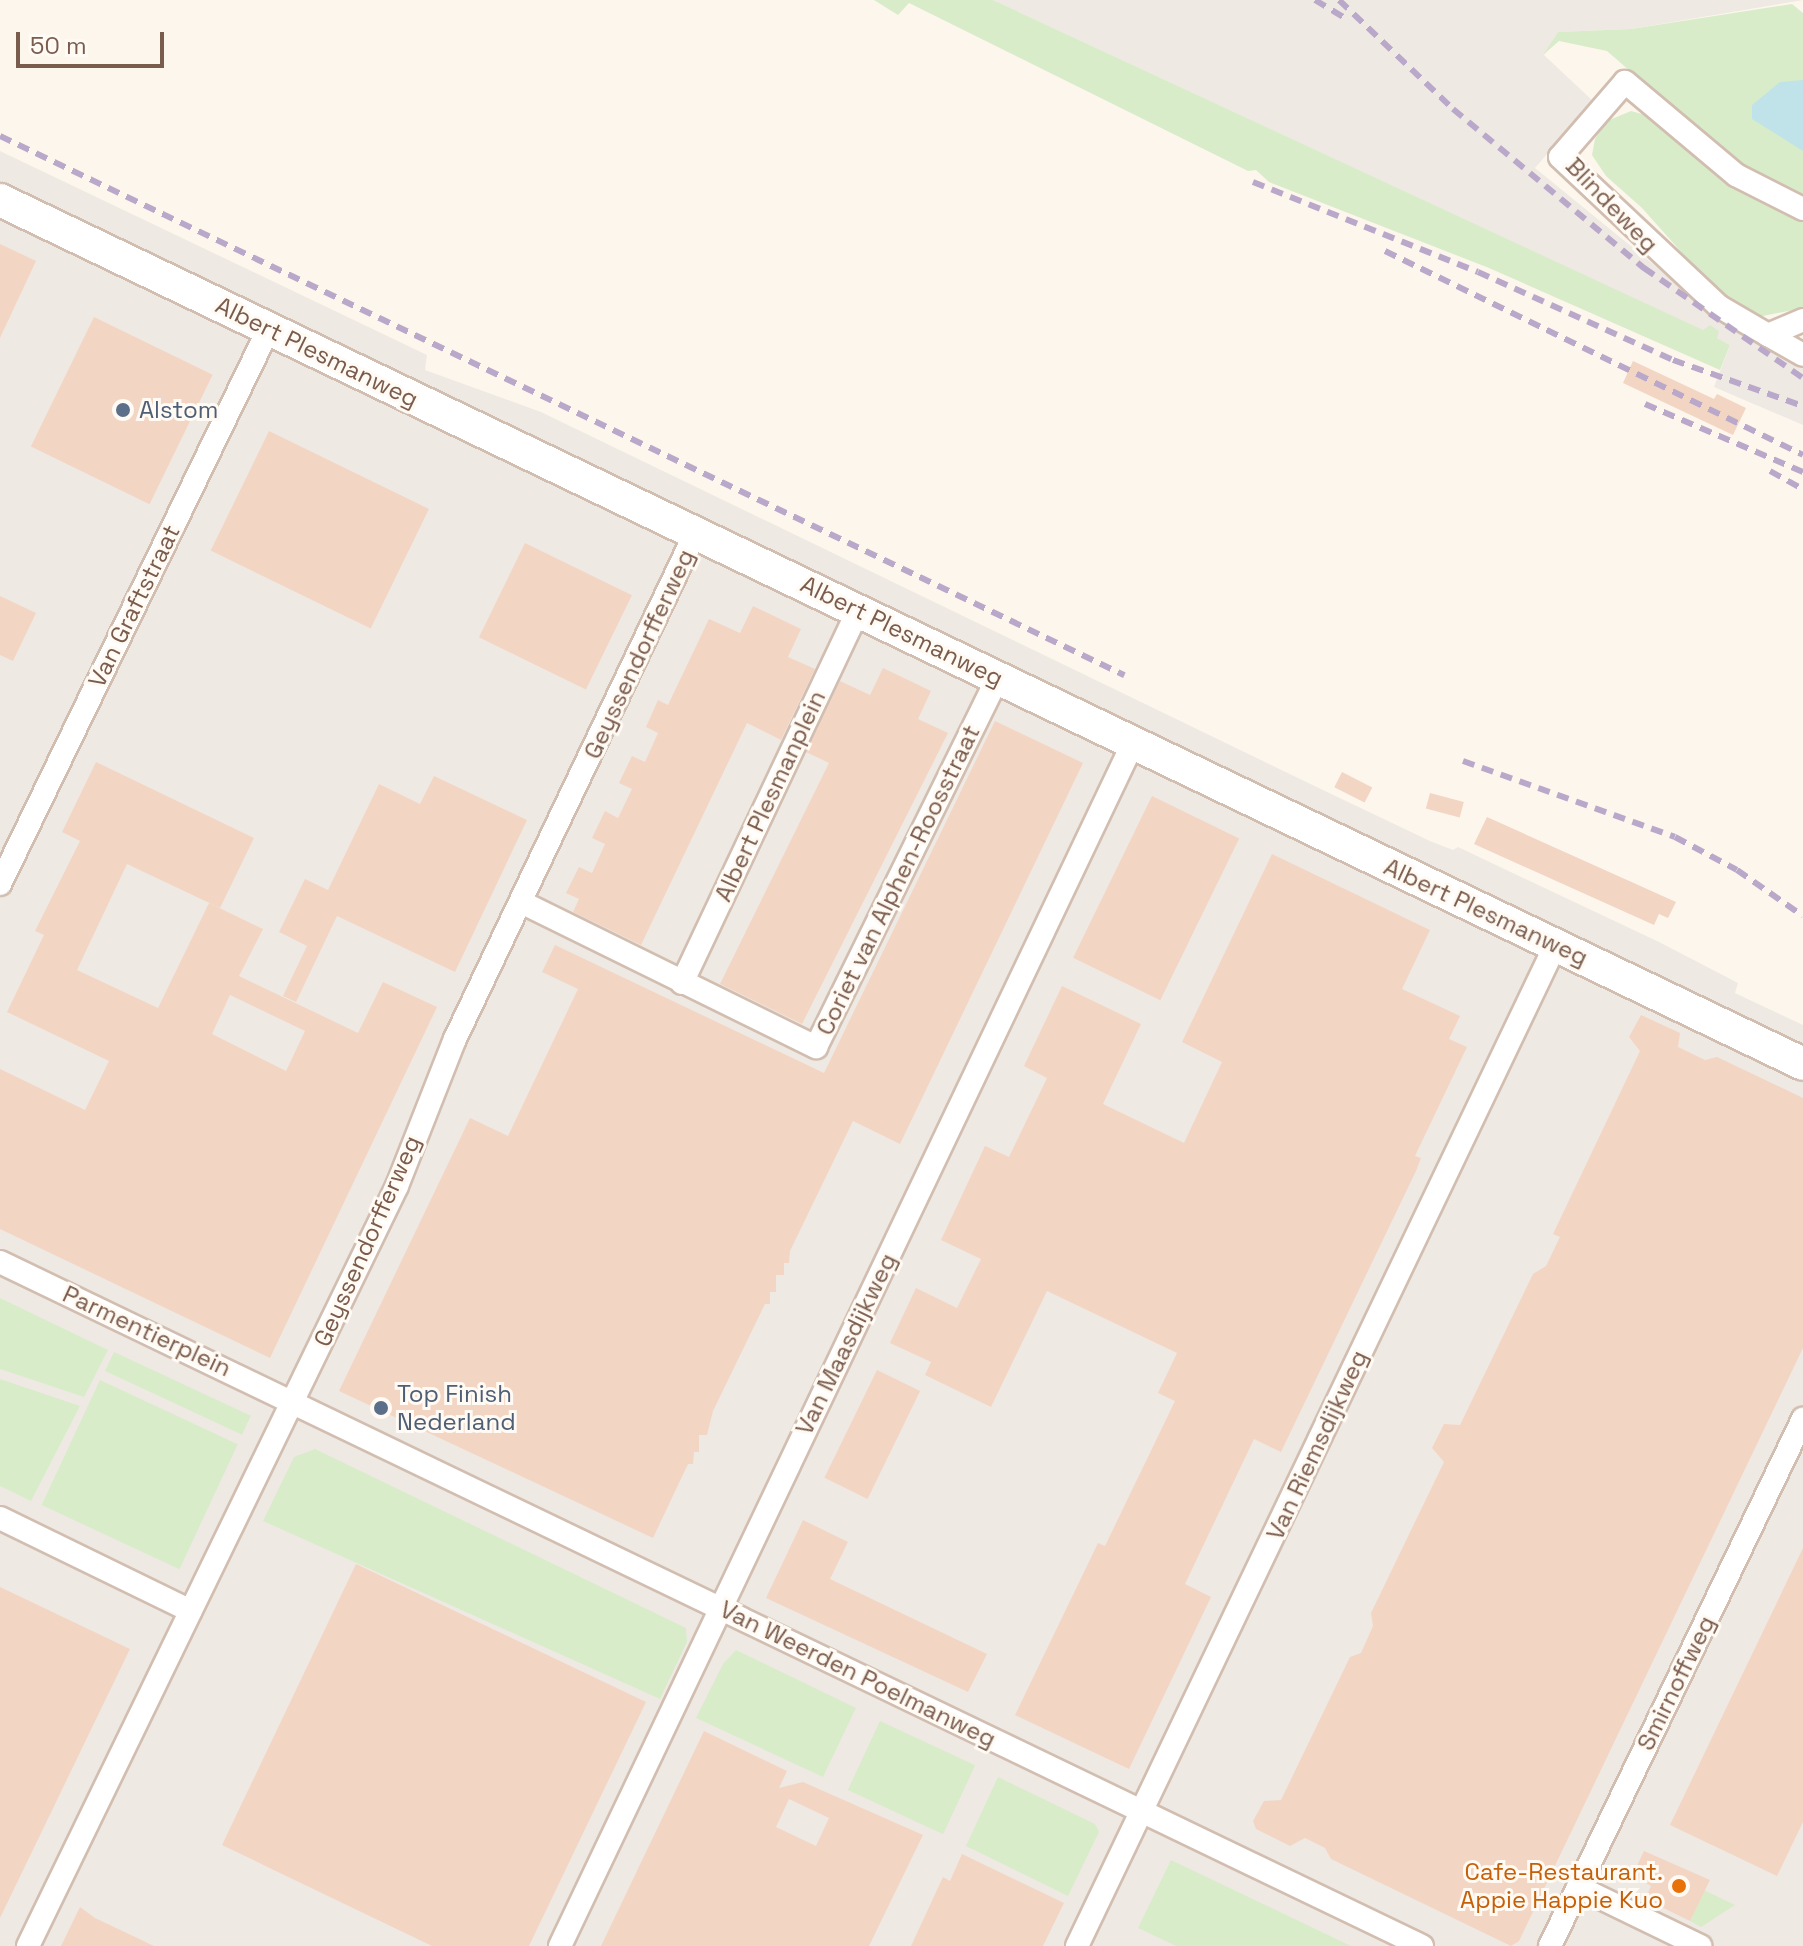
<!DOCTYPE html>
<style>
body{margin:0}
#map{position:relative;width:1803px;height:1946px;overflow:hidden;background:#fdf6ec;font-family:"Space Grotesk",sans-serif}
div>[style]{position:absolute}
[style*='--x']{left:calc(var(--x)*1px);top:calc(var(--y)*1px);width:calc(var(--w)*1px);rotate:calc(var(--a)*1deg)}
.industrial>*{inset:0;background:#efe9e4}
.green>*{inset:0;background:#d8ecc9;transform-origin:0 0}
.water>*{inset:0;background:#bfe3e8}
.building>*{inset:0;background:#f3d5c3;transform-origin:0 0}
.roads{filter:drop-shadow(2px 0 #d1beb0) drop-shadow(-2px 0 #d1beb0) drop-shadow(0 2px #d1beb0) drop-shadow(0 -2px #d1beb0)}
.street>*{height:22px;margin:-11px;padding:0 11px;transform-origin:11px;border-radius:11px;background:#fff}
.secondary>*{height:32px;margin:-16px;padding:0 16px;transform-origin:16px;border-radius:16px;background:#fff}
.rail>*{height:6px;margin-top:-3px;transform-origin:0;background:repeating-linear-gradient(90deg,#b9a8c9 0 12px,transparent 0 20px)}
.dots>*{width:22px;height:22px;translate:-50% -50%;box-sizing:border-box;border:4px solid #fffaf3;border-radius:50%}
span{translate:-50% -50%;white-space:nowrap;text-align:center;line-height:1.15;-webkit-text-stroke:6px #fffaf3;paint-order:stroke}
.street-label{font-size:24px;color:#7a5c4d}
.service-label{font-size:24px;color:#4e5e75}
.left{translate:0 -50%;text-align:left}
.food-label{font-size:24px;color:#c56008}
.right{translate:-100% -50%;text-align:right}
.scale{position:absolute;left:16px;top:32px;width:148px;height:36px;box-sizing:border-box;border:4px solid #7a5c4d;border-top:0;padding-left:10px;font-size:24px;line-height:28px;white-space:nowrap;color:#7a5c4d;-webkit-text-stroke:6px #fffaf3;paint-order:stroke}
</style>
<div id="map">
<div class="industrial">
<div style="clip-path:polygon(993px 0,1803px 0,1631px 29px,1558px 32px,1544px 55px,1593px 101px,1535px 168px,1707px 308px,1803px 360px,1803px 425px,1714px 387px,1730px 345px,1704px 331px)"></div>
<div style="clip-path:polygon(0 151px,427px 355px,425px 370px,541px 412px,1325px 791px,1430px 841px,1453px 850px,1458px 847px,1659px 942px,1738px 983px,1735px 993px,1803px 1025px,1803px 1946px,0 1946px)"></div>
</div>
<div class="green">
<div style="clip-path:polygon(874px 0,993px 0,1703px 330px,1710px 325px,1719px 331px,1717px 338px,1730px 345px,1720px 370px,1489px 268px,1269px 182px,1256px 170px,1248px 171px,909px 3px,898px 15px)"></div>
<div style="clip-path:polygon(1792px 4px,1803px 13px,1803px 199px,1754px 175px,1716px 146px,1607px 51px,1559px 41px,1543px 55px,1558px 32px,1631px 29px)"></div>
<div style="clip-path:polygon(1631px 111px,1652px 117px,1744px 192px,1803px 219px,1803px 308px,1758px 317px,1717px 292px,1642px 208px,1606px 176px,1592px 155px,1595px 139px,1607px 121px)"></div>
<div style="clip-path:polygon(0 1298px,108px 1350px,84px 1397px,0 1369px)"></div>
<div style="left:114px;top:1352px;width:151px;height:21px;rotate:25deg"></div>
<div style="clip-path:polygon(0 1379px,80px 1406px,31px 1501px,0 1486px)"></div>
<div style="left:100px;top:1380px;width:152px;height:138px;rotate:25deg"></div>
<div style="clip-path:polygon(315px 1449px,686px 1628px,687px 1642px,660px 1699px,263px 1521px,294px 1457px)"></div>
<div style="clip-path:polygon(736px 1650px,856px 1708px,823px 1777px,696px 1718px,723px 1664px)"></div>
<div style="left:880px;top:1721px;width:105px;height:76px;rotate:25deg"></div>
<div style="clip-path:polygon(998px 1777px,1095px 1824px,1099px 1832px,1068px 1896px,966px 1846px)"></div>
<div style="clip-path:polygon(1171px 1860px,1351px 1946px,1176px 1946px,1138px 1928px)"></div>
<div style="clip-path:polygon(1704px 1890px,1735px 1905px,1701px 1927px,1690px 1921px)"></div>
</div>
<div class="water">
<div style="clip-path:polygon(1803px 80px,1803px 151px,1752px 119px,1752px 105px,1780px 82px)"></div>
</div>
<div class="building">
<div style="clip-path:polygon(0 244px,36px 261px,0 338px)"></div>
<div style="left:94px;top:317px;width:132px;height:144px;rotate:26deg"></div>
<div style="clip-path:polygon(1633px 361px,1714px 399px,1717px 394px,1746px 408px,1733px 435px,1623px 383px)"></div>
<div style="left:269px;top:431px;width:178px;height:133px;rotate:26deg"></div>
<div style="left:525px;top:543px;width:119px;height:105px;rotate:26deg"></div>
<div style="clip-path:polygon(0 596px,36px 613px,13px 661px,0 655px)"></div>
<div style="clip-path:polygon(753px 606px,801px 629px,788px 657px,815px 669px,781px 740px,747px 723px,641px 945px,573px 912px,579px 899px,566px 893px,579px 867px,592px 873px,605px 844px,592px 838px,605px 811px,618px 818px,632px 789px,619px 783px,632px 756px,645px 762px,658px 733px,646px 727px,658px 700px,668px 705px,709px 619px,740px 633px)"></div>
<div style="clip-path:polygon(883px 668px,931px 691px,918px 719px,948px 733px,802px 1024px,720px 984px,829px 763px,806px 752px,840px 681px,870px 695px)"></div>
<div style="clip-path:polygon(995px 721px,1083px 763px,900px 1144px,853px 1121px,790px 1251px,789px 1263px,784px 1263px,784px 1275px,776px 1275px,776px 1292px,770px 1292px,770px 1304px,765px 1304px,713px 1411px,707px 1435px,699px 1435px,699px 1452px,694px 1452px,693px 1464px,688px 1464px,653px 1538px,339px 1391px,470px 1118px,508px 1136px,578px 989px,542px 972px,555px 945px,824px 1073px)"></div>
<div style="clip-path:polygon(evenodd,96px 762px,254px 838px,220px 908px,127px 864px,77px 970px,158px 1008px,209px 903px,263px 929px,239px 976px,358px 1033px,383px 982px,437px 1007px,270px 1358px,0 1229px,0 1069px,85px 1110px,109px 1061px,7px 1012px,44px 935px,35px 931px,80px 841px,62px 832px,96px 762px,230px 995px,305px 1031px,286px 1071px,212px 1034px,230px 995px)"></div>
<div style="left:1342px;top:772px;width:34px;height:17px;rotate:27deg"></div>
<div style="clip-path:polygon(434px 776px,527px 820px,455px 972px,337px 916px,296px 1002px,283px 996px,307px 946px,279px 932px,305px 879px,328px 890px,379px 784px,420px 804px)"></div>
<div style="left:1430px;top:793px;width:35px;height:16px;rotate:15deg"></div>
<div style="left:1152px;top:796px;width:97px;height:180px;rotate:26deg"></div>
<div style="clip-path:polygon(1487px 817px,1676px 902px,1668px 918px,1659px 914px,1654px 925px,1474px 844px)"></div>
<div style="clip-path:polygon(1272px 854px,1430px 930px,1402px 989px,1460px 1016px,1449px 1039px,1467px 1047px,1415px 1156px,1421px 1158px,1416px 1171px,1281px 1452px,1254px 1439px,1185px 1584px,1211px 1597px,1129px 1769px,1015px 1715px,1098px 1543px,1105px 1546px,1175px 1401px,1158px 1393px,1177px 1353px,1047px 1291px,991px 1407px,925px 1375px,931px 1362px,890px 1343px,916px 1288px,957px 1308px,981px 1259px,941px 1240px,985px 1146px,1009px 1157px,1047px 1078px,1024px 1066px,1062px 986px,1141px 1024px,1103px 1104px,1184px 1143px,1222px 1062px,1182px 1042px)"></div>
<div style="clip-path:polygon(1641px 1015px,1680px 1033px,1678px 1047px,1705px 1060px,1717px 1057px,1803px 1098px,1803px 1348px,1519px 1941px,1511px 1946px,1331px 1859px,1325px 1848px,1305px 1838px,1290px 1846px,1256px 1829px,1253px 1821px,1264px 1801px,1281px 1800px,1350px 1657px,1361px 1653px,1373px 1626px,1371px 1613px,1444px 1462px,1432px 1448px,1444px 1424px,1460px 1425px,1533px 1274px,1546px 1266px,1560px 1237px,1553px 1234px,1640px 1051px,1629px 1037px)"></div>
<div style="left:877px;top:1370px;width:48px;height:120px;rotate:26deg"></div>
<div style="clip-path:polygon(803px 1520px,848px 1542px,830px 1579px,987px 1654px,968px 1692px,766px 1598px)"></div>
<div style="clip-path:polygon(1803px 1548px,1803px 1822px,1777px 1876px,1670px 1825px)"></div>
<div style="clip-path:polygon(356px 1564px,646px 1702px,529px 1946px,432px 1946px,222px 1845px)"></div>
<div style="clip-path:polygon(0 1587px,130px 1649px,0 1918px)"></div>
<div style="clip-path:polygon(evenodd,704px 1731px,787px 1771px,779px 1788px,803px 1782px,923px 1835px,869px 1946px,601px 1946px,704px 1731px,789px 1799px,829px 1818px,816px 1846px,776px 1827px,789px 1799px)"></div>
<div style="clip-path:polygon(1644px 1851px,1710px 1880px,1690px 1921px,1645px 1899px,1651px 1886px,1632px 1876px)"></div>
<div style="clip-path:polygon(962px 1854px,1064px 1903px,1043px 1946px,911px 1946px,943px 1877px,950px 1881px)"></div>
<div style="clip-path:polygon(80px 1907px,95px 1918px,154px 1946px,61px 1946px)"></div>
</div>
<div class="roads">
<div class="street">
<div style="--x:1803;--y:209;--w:75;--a:-153.1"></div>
<div style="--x:1736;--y:175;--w:145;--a:-140"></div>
<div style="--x:1625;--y:82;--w:99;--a:130.9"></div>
<div style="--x:1560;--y:157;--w:219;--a:43.2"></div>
<div style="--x:1720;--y:307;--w:56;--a:30.3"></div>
<div style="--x:1768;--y:335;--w:38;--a:-23"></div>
<div style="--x:1768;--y:335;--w:40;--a:29.7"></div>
<div style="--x:0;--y:884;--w:618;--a:-64.18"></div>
<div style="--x:521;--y:902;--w:329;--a:26.2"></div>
<div style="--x:816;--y:1047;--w:412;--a:-63.8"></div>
<div style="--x:682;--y:983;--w:412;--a:-64.7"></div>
<div style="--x:0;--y:1262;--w:1578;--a:25.69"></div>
<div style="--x:0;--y:1518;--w:212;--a:26"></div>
<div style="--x:1578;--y:1887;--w:136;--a:25.8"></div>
<div style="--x:28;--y:1946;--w:845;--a:-64.1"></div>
<div style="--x:397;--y:1186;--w:158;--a:-68.5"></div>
<div style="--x:455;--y:1039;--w:561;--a:-64.58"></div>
<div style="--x:560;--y:1946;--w:1335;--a:-64.53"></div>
<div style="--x:1077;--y:1946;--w:1111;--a:-64.45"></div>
<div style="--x:1550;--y:1946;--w:585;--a:-64.36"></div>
</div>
<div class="secondary">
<div style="--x:0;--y:200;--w:1999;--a:25.6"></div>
</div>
</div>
<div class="rail">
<div style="--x:1315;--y:0;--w:39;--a:31"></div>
<div style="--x:1339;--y:0;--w:158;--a:43.7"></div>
<div style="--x:1453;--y:109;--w:249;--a:39.8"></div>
<div style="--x:1644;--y:268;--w:193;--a:34.7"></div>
<div style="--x:0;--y:136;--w:1247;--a:25.62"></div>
<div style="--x:1253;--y:182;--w:242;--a:21.8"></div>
<div style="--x:1478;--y:272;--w:214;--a:24.3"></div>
<div style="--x:1673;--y:360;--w:138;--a:19.5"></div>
<div style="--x:1385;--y:251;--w:465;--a:26"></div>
<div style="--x:1645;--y:404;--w:172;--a:23.3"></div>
<div style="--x:1770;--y:471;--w:38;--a:29"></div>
<div style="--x:1463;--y:761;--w:225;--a:19.7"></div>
<div style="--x:1675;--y:837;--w:70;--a:28"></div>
<div style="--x:1737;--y:870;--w:80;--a:34.9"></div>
</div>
<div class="dots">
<div style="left:123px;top:410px;background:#5c6f8a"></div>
<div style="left:381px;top:1408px;background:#5c6f8a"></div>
<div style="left:1679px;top:1886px;background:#e8710a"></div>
</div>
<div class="street-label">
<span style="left:1612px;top:205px;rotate:46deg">Blindeweg</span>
<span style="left:317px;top:352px;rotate:26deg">Albert Plesmanweg</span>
<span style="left:134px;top:606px;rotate:-64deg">Van Graftstraat</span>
<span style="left:902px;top:631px;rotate:26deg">Albert Plesmanweg</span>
<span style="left:639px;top:654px;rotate:-65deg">Geyssendorfferweg</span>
<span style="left:770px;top:796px;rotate:-65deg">Albert Plesmanplein</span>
<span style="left:898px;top:880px;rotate:-64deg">Coriet van Alphen-Roosstraat</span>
<span style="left:1486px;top:912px;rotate:25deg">Albert Plesmanweg</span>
<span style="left:367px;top:1241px;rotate:-66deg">Geyssendorfferweg</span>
<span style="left:147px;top:1331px;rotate:25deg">Parmentierplein</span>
<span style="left:846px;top:1344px;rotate:-64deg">Van Maasdijkweg</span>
<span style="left:1317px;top:1445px;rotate:-65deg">Van Riemsdijkweg</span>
<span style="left:858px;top:1674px;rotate:26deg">Van Weerden Poelmanweg</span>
<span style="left:1676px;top:1683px;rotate:-64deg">Smirnoffweg</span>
</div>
<div class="service-label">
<span class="left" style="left:139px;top:410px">Alstom</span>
<span class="left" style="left:397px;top:1408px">Top Finish<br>Nederland</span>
</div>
<div class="food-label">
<span class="right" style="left:1663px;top:1886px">Cafe-Restaurant.<br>Appie Happie Kuo</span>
</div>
<div class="scale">50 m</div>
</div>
